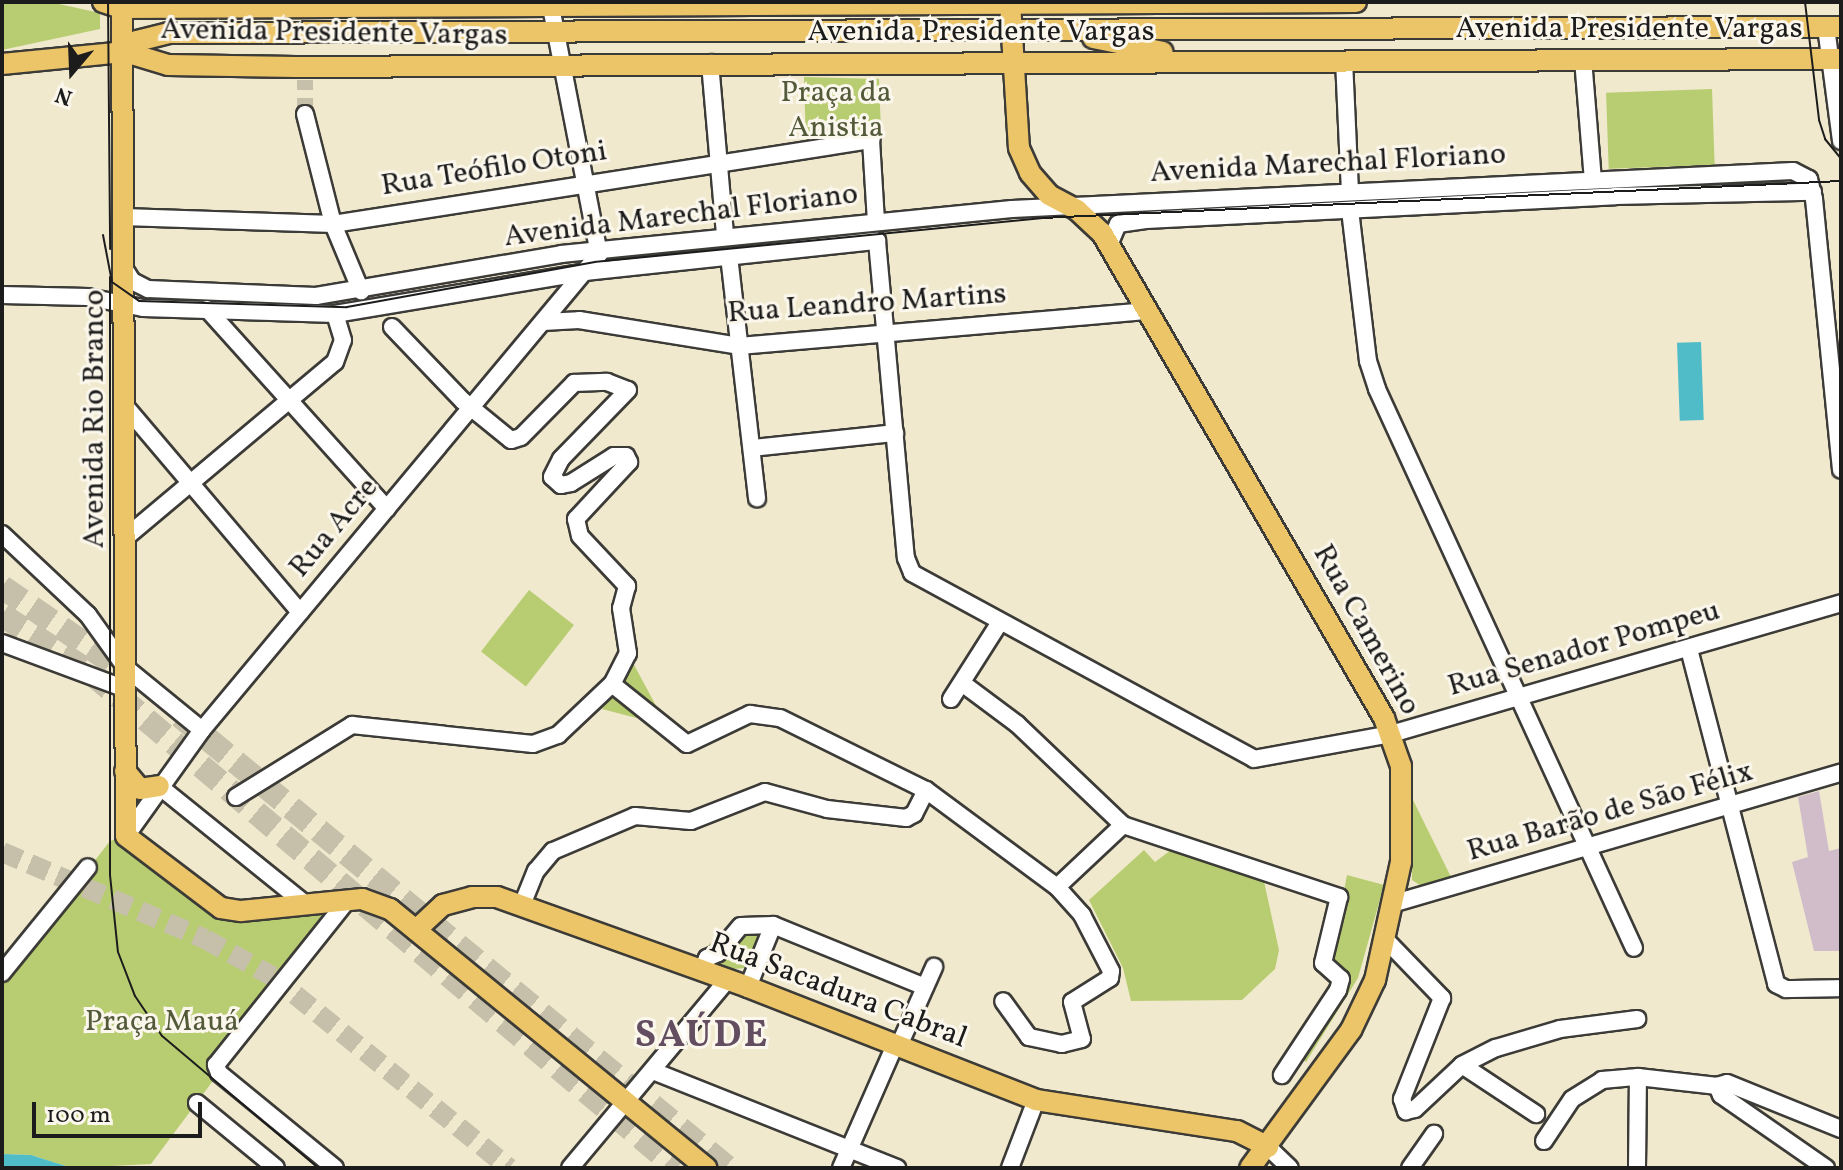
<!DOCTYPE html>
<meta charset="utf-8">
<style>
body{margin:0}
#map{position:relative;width:1843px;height:1170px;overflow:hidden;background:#f0e9ce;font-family:Vollkorn,serif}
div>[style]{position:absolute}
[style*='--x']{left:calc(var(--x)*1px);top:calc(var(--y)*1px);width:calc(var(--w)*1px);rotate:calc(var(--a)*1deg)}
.industrial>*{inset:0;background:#d1bdca}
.green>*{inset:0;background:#b8cd71;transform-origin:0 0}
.water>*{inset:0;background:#4fbcc7;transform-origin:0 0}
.minor-tunnel>*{height:16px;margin-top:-8px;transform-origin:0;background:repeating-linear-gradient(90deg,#c6c0aa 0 16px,transparent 0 24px)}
.major-tunnel>*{height:20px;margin-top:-10px;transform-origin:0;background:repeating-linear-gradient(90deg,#c6c0aa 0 20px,transparent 0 30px)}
.highway-tunnel>*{height:24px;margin-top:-12px;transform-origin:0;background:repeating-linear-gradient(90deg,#c6c0aa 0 24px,transparent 0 36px)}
.roads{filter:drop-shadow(2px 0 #3c3b37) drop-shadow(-2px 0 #3c3b37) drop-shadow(0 2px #3c3b37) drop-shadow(0 -2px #3c3b37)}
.minor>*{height:16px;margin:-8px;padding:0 8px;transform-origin:8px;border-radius:8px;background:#fff}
.major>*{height:20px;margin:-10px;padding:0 10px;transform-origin:10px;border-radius:10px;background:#edc569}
.tram>*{height:2px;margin:-1px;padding:0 1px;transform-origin:1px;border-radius:1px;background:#1c1c1c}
span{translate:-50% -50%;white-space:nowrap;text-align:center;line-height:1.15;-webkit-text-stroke:6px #fbf7ec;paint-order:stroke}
.street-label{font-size:30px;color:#1c1c1c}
.park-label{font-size:30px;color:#535a3a}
.district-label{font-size:38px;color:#634e61;font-weight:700;letter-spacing:2px}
.frame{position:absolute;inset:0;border:4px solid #1c1c1c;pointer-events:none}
.north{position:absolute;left:32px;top:32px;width:80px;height:80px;-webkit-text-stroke:6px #fbf7ec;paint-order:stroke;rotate:199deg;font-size:22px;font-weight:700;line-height:32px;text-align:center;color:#1c1c1c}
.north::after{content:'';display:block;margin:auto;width:28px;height:36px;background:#1c1c1c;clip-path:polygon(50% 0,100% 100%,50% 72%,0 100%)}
.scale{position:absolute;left:32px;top:1102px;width:170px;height:36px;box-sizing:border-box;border:4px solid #1c1c1c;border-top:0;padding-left:10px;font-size:24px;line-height:28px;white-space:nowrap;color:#1c1c1c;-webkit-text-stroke:6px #fbf7ec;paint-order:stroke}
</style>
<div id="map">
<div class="industrial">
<div style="clip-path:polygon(1819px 791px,1829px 851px,1841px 848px,1841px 951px,1814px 951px,1792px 862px,1808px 857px,1798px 797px)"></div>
</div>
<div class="green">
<div style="clip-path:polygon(2px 2px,50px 2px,100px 13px,100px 29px,2px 50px)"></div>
<div style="clip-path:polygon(804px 77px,879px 79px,881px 132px,806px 146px)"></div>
<div style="left:1712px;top:89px;width:76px;height:106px;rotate:88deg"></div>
<div style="left:529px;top:590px;width:57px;height:78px;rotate:38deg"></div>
<div style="clip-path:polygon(633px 663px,667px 726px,602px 709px)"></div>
<div style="clip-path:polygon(1413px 800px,1453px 881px,1426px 889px,1412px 880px)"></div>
<div style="clip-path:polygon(126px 836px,212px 904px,346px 902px,151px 1164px,72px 1168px,31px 1155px,2px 1154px,2px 980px,110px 841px)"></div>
<div style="clip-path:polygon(1175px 847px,1263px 877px,1279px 950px,1275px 969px,1242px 1000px,1131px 1001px,1123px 968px,1089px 900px,1144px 850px,1155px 862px)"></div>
<div style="clip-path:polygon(1347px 875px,1384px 885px,1358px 978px,1306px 1062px,1301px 1059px,1346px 977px,1329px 969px)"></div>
<div style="clip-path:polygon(723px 931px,761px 933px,745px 968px,733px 969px,698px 955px)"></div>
</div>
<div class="water">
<div style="left:1701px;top:342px;width:78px;height:24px;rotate:88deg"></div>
<div style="clip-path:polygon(2px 1154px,31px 1155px,72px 1168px,2px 1168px)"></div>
</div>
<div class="minor-tunnel">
<div style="--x:305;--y:114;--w:34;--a:-90"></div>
</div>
<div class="major-tunnel">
<div style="--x:2;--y:852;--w:221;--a:23.2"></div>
<div style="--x:205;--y:939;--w:77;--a:28.9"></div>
<div style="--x:272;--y:976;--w:305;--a:39"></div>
</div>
<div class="highway-tunnel">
<div style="--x:2;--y:587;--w:155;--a:34.5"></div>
<div style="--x:2;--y:615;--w:106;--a:33.1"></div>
<div style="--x:91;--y:673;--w:767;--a:40.19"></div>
<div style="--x:180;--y:716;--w:710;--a:39.52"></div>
</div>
<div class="roads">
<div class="minor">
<div style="--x:1826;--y:27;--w:115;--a:82.5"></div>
<div style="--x:1583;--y:59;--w:121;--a:85.3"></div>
<div style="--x:1344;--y:60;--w:131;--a:87.4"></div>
<div style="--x:710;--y:63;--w:172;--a:85"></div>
<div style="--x:305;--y:114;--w:114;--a:75.7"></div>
<div style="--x:333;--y:224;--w:73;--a:67.3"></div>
<div style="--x:1350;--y:210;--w:152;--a:83.2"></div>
<div style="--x:1368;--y:361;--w:29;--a:72"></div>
<div style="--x:1377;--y:389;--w:615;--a:65.31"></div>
<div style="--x:124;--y:217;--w:209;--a:1.9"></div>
<div style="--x:333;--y:224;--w:545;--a:-8.87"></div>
<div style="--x:871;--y:140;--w:81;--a:86.5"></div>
<div style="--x:1109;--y:245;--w:23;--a:-67"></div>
<div style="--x:1118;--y:224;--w:28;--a:-8"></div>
<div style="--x:1146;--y:220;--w:470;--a:-2.9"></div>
<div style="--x:1615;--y:196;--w:198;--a:-1.2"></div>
<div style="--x:729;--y:256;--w:244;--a:83.4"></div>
<div style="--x:124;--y:268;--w:15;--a:58"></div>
<div style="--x:132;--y:281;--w:18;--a:27"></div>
<div style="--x:148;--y:289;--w:168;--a:2.4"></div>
<div style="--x:316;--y:296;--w:249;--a:-9.7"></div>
<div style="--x:561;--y:254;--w:453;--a:-5.7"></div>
<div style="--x:1012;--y:209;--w:782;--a:-2.79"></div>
<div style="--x:1793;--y:171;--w:18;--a:27"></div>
<div style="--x:1809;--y:179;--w:21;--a:76"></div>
<div style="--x:1814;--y:199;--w:272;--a:84.3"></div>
<div style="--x:2;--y:295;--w:86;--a:1.3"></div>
<div style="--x:88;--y:297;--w:56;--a:11.3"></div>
<div style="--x:143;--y:308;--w:192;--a:1.8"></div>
<div style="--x:335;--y:314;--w:254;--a:-9.5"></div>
<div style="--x:585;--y:272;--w:294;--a:-6.1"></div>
<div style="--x:877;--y:241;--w:318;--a:84.8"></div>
<div style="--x:906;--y:558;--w:16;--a:68"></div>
<div style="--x:912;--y:573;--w:389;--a:28.5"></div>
<div style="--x:1254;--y:759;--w:139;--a:-10.3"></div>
<div style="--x:1391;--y:734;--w:469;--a:-16.2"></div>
<div style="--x:207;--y:309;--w:269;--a:48"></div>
<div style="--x:543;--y:322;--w:36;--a:-3"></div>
<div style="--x:579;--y:320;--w:162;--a:9.2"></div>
<div style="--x:739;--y:346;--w:411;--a:-4.9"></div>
<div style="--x:392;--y:327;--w:103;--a:46.2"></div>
<div style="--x:463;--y:401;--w:62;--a:39.1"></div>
<div style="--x:511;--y:440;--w:10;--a:-17"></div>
<div style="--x:521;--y:437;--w:76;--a:-45.5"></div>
<div style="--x:574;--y:383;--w:33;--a:-2"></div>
<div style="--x:607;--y:382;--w:22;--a:21"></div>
<div style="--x:628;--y:390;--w:96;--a:134.2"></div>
<div style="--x:561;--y:459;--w:20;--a:117"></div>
<div style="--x:552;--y:477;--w:12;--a:42"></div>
<div style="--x:561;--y:485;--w:10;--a:-11"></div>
<div style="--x:571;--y:483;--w:51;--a:-32.1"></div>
<div style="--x:614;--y:456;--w:12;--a:0"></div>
<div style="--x:626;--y:456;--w:7;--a:63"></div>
<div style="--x:629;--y:462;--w:78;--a:132.9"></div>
<div style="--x:576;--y:519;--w:17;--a:77"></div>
<div style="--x:580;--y:536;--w:69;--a:46.8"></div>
<div style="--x:627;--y:586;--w:23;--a:105"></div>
<div style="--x:621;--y:608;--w:46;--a:81.2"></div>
<div style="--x:628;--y:653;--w:35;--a:117"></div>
<div style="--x:612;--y:684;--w:96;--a:38.7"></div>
<div style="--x:687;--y:744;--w:70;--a:-25.5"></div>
<div style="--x:750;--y:714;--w:30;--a:8"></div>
<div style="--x:780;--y:718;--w:163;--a:26.3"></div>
<div style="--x:926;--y:790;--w:163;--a:36.5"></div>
<div style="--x:1057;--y:887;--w:38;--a:48"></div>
<div style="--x:1082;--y:915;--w:63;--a:62.6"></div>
<div style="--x:1111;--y:971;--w:7;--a:98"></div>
<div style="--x:1110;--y:978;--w:45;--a:147.7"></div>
<div style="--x:1072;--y:1002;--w:38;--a:75"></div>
<div style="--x:1082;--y:1039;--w:21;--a:166"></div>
<div style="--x:1062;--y:1044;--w:34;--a:-168"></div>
<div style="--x:1029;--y:1037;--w:44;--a:-125.8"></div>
<div style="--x:126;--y:407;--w:269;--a:49.7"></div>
<div style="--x:752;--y:448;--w:144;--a:-6"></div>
<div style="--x:2;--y:534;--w:118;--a:43.3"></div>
<div style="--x:88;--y:615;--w:65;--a:54.4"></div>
<div style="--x:126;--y:668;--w:98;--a:39.2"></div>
<div style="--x:125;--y:538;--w:274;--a:-40"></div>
<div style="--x:335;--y:362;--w:23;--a:-70"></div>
<div style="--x:343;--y:340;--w:27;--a:-107"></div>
<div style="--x:2;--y:643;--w:132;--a:20.4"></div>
<div style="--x:1689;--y:649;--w:346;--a:75.4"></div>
<div style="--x:1776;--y:984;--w:11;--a:27"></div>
<div style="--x:1786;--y:989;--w:55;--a:-1"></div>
<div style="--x:962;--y:683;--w:69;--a:36.7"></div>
<div style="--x:1017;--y:724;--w:146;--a:43.6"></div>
<div style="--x:1123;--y:825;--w:228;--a:18.4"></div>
<div style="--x:1339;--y:897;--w:68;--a:103.6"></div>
<div style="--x:1323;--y:963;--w:24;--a:42"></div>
<div style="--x:1341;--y:979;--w:11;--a:105"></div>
<div style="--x:1338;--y:990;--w:102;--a:123.4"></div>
<div style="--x:951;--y:699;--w:91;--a:-57.5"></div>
<div style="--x:159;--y:786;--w:186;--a:38.9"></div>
<div style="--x:236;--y:797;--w:137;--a:-31.8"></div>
<div style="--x:352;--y:725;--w:182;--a:6"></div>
<div style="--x:533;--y:744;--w:27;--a:-20"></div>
<div style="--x:558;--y:735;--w:74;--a:-43.4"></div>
<div style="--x:126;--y:836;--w:130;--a:-54.4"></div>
<div style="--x:202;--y:730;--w:620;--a:-50.17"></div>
<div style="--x:599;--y:254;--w:257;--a:-101"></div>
<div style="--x:1057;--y:887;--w:91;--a:-43.2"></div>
<div style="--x:1395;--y:903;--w:465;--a:-16.3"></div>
<div style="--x:522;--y:905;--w:37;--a:-68"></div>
<div style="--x:536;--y:871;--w:26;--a:-50"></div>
<div style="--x:553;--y:851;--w:89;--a:-23.1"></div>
<div style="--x:635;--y:816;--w:56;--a:5.1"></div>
<div style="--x:691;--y:821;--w:79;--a:-21.4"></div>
<div style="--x:765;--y:792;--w:64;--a:15.3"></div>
<div style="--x:827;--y:809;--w:80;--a:6.5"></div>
<div style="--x:906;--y:818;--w:9;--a:-27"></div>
<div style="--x:914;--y:814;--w:27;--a:-63"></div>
<div style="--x:1386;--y:940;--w:81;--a:46"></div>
<div style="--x:1442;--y:998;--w:109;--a:111.6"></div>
<div style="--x:1402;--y:1099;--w:13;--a:72"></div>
<div style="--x:1406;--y:1111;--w:9;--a:-13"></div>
<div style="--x:1415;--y:1109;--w:64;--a:-43.1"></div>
<div style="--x:1462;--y:1065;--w:38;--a:-27"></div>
<div style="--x:1496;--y:1048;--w:67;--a:-16.5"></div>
<div style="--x:1560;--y:1029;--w:78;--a:-7.4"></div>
<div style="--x:702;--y:970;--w:13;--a:-67"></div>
<div style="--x:707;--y:958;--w:12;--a:-24"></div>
<div style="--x:718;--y:953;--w:35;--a:-50"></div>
<div style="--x:741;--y:926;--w:32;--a:-2"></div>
<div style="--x:773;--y:925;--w:164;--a:22.2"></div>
<div style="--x:2;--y:973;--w:136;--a:-50.9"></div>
<div style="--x:748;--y:987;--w:67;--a:-68"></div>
<div style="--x:898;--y:1048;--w:89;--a:-66"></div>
<div style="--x:1462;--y:1065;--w:89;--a:33.5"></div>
<div style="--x:653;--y:1071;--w:263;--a:21.7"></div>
<div style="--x:197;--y:1103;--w:102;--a:39.4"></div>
<div style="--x:1544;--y:1141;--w:50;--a:-56.3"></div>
<div style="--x:1572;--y:1099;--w:36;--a:-32"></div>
<div style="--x:1602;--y:1080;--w:36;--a:-5"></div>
<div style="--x:1638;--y:1077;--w:80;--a:6.5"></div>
<div style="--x:1268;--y:1147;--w:30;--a:44"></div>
<div style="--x:335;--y:1168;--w:150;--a:-140.7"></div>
<div style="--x:219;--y:1073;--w:9;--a:-111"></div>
<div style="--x:216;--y:1065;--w:210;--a:-51.4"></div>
<div style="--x:570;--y:1168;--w:246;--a:-50.1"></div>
<div style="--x:841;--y:1168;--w:132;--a:-66.3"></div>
<div style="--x:1010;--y:1168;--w:73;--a:-69.1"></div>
<div style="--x:1410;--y:1168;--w:42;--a:-54.8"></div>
<div style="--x:1637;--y:1168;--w:91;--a:-89.4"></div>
<div style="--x:1826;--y:1168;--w:128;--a:-145.2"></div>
<div style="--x:1721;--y:1095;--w:10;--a:-114"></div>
<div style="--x:1717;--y:1086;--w:10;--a:-17"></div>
<div style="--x:1727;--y:1083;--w:123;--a:22"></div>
</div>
<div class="major">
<div style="--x:103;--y:2;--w:20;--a:18"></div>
<div style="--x:122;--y:8;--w:1234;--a:-0.28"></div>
<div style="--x:122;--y:2;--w:834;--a:89.73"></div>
<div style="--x:126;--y:836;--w:119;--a:37.2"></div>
<div style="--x:221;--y:908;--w:20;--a:9"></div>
<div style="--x:241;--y:911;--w:122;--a:-5.7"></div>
<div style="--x:362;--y:899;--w:30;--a:20"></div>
<div style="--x:390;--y:909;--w:409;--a:39.3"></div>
<div style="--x:1010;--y:2;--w:146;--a:86.5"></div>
<div style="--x:1019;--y:148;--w:27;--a:66"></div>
<div style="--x:1030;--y:173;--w:29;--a:49"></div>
<div style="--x:1049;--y:195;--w:32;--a:28"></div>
<div style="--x:1077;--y:210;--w:34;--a:43"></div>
<div style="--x:1102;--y:233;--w:561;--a:59.82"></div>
<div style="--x:1384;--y:718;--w:51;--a:70.5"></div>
<div style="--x:1401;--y:766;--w:96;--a:90"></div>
<div style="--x:1401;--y:862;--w:121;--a:102.4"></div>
<div style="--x:1375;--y:980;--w:55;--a:115.6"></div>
<div style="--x:1351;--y:1030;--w:171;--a:126.2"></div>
<div style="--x:1093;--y:38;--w:71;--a:11.3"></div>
<div style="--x:125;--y:52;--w:16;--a:-43"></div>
<div style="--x:137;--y:41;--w:32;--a:-14"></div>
<div style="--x:168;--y:33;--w:1673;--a:-0.21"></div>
<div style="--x:2;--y:64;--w:124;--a:-5.6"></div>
<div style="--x:125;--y:52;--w:45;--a:16.8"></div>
<div style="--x:168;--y:65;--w:128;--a:0.9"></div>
<div style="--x:296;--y:67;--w:1545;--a:-0.3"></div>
<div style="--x:125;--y:771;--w:23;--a:50"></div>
<div style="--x:140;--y:789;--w:19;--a:-9"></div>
<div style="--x:416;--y:930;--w:37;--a:-43"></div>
<div style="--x:443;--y:905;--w:30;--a:-15"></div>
<div style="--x:472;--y:897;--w:25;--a:0"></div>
<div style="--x:497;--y:897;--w:267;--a:19.7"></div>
<div style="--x:748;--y:987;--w:309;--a:21.4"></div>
<div style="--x:1036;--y:1100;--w:203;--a:8.8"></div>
<div style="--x:1237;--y:1131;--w:35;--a:27"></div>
</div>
</div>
<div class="tram">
<div style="--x:108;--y:2;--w:247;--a:89.5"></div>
<div style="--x:1805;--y:2;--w:119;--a:83.2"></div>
<div style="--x:1819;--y:120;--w:20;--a:72"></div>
<div style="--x:1825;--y:139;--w:26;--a:51"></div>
<div style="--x:103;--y:235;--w:48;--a:79.2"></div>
<div style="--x:112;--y:282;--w:33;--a:35"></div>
<div style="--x:139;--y:301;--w:208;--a:1.7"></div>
<div style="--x:347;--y:307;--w:252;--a:-10.3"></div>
<div style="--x:595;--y:262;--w:449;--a:-5.6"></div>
<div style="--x:1042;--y:218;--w:800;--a:-2.65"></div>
<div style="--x:110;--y:277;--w:598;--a:90"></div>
<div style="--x:110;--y:875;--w:77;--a:84.1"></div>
<div style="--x:118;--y:952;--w:47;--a:68.9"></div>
<div style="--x:135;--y:996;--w:48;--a:56"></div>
<div style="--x:162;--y:1036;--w:204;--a:40.2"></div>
</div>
<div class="street-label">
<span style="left:1629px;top:29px">Avenida Presidente Vargas</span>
<span style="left:981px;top:32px">Avenida Presidente Vargas</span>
<span style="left:334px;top:33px;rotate:1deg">Avenida Presidente Vargas</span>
<span style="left:1328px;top:164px;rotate:-3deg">Avenida Marechal Floriano</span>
<span style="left:494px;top:169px;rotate:-9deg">Rua Teófilo Otoni</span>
<span style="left:681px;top:216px;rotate:-7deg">Avenida Marechal Floriano</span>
<span style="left:867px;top:304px;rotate:-4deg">Rua Leandro Martins</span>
<span style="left:95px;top:419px;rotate:-90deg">Avenida Rio Branco</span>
<span style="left:334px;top:528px;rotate:-50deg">Rua Acre</span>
<span style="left:1366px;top:630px;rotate:61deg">Rua Camerino</span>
<span style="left:1584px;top:649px;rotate:-16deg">Rua Senador Pompeu</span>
<span style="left:1610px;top:812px;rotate:-16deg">Rua Barão de São Félix</span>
<span style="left:838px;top:991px;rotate:21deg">Rua Sacadura Cabral</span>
</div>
<div class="park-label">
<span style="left:836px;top:110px">Praça da<br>Anistia</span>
<span style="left:162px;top:1022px">Praça Mauá</span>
</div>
<div class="district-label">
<span style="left:702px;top:1037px">SAÚDE</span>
</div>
<div class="frame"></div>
<div class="north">N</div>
<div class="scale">100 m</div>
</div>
